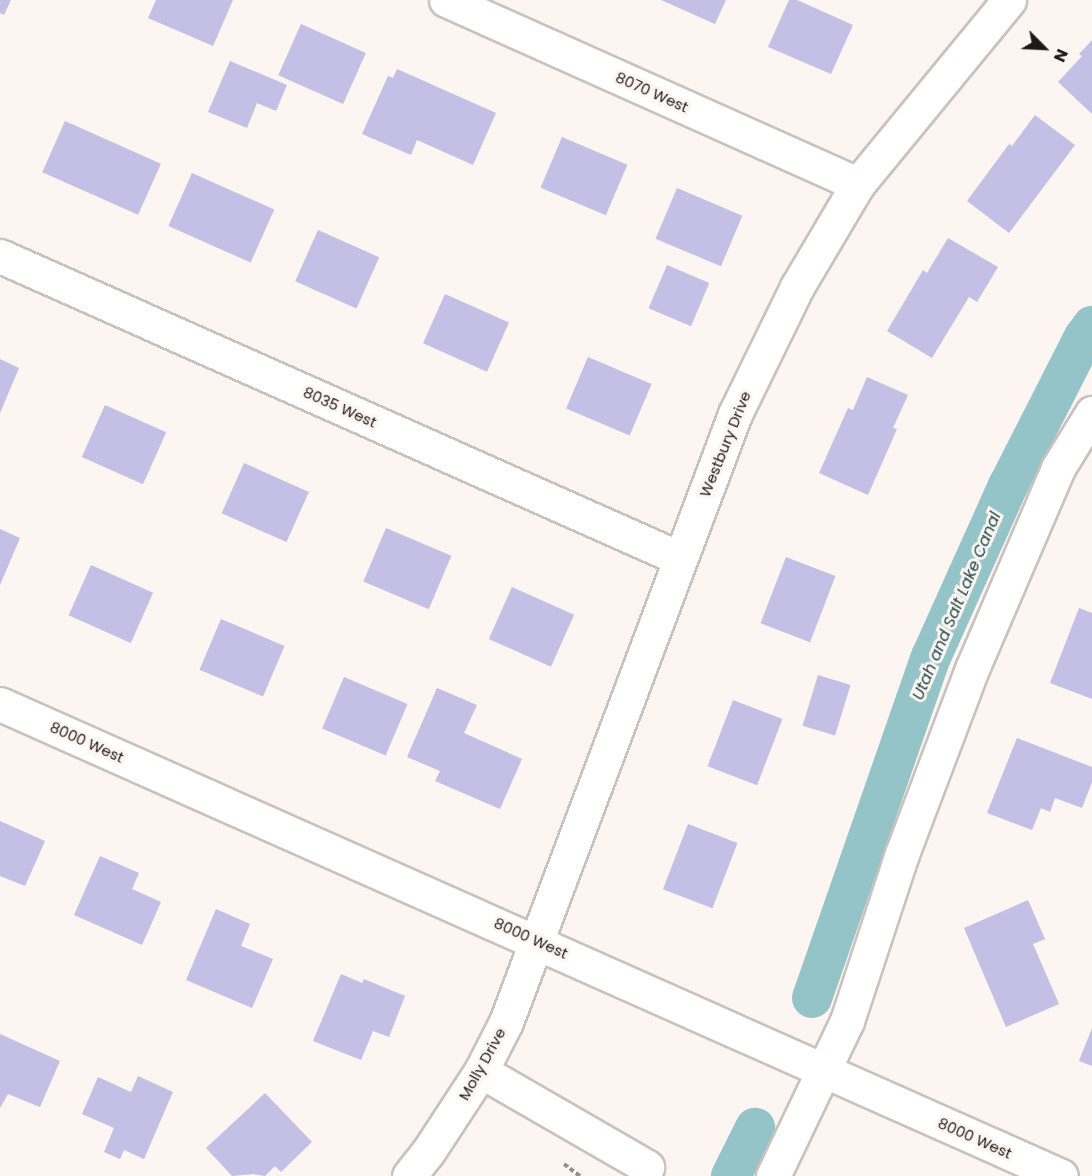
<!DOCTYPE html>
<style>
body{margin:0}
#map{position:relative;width:1092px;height:1176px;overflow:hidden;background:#fdf5f1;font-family:Poppins,sans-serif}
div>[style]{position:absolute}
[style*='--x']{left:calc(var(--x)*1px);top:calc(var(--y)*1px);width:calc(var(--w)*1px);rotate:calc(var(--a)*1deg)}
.canal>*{height:40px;margin:-20px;padding:0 20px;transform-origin:20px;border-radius:20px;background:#94c4c7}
.building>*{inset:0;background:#c4bfe4;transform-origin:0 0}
.path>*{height:4px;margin-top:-2px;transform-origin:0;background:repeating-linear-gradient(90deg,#938d8b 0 4.5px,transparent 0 7.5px)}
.roads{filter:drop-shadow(2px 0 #c9c1bd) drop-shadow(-2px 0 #c9c1bd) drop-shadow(0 2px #c9c1bd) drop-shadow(0 -2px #c9c1bd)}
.minor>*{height:33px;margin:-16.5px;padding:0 16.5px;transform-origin:16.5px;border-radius:16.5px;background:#fff}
span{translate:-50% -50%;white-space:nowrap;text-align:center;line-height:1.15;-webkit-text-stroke:6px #fdf5f1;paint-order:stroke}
.street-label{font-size:15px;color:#1c1918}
.water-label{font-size:16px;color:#194649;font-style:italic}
.north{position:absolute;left:1014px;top:18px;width:60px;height:60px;-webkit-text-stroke:4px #fdf5f1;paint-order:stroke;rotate:114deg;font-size:16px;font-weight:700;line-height:24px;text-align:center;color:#1c1918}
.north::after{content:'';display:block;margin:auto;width:21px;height:27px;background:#1c1918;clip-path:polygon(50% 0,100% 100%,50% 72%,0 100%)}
</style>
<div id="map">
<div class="canal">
<div style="--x:812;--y:998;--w:361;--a:-70.8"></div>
<div style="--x:931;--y:657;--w:188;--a:-65.8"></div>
<div style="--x:1008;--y:486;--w:167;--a:-63"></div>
<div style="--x:1084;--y:337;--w:14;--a:-54"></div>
<div style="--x:731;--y:1176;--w:54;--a:-63.4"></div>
</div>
<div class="building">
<div style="clip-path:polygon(0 0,11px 0,4px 15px,0 13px)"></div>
<div style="clip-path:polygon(156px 0,233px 0,213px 46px,148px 18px)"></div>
<div style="clip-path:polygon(661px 0,726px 0,715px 24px)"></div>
<div style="clip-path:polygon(789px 0,797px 0,853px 25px,831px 74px,768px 47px)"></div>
<div style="left:301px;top:24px;width:71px;height:56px;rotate:24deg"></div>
<div style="clip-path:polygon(1092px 40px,1092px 114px,1058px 82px,1082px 56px,1079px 54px)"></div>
<div style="clip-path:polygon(230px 61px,287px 85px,276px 111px,257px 103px,247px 128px,208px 112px)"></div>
<div style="clip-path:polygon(397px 69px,496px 113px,473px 165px,417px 140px,411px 155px,362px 134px,388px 76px,393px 78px)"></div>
<div style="clip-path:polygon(1035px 115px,1075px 145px,1009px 233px,967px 201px,1009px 144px,1012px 146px)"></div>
<div style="left:65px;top:121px;width:105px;height:56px;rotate:24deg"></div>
<div style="left:562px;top:137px;width:71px;height:55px;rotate:23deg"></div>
<div style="left:192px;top:173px;width:90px;height:58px;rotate:24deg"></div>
<div style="left:677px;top:188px;width:71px;height:55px;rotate:23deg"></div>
<div style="left:318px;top:230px;width:67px;height:56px;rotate:24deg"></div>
<div style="clip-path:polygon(948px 238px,998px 267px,977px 302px,969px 297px,932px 358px,887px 331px,923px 270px,927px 273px)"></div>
<div style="left:667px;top:265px;width:46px;height:47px;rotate:23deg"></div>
<div style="left:445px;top:294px;width:70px;height:54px;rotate:24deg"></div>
<div style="left:588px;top:357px;width:69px;height:56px;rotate:23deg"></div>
<div style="clip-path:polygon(0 359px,19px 368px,0 413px)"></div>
<div style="clip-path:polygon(867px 377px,908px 395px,893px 428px,897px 429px,868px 495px,819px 473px,848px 408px,853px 410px)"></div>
<div style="left:105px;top:405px;width:67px;height:57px;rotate:24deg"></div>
<div style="left:244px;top:463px;width:71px;height:55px;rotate:24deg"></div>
<div style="left:386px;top:528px;width:71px;height:58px;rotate:23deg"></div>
<div style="clip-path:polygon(0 529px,20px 538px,0 585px)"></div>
<div style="left:786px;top:557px;width:53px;height:71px;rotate:21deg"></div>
<div style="left:91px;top:565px;width:68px;height:55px;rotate:24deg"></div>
<div style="left:512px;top:587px;width:68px;height:57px;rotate:24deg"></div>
<div style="clip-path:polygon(1079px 608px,1092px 613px,1092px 699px,1050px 683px)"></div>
<div style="left:221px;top:619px;width:69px;height:55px;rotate:23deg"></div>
<div style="left:818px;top:675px;width:34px;height:53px;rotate:17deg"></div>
<div style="left:344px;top:677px;width:69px;height:56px;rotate:23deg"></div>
<div style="clip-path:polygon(437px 688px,477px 705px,464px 733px,522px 759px,500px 809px,435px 781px,440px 771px,407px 757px)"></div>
<div style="left:733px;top:700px;width:53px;height:71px;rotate:21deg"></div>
<div style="clip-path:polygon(1017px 738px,1092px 767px,1092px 782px,1082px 808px,1055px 798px,1050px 812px,1041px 808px,1032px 830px,987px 813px)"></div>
<div style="clip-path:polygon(0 821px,45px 841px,25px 886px,0 876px)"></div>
<div style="left:688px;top:824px;width:53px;height:70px;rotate:21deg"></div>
<div style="clip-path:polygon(100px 856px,139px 873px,132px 889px,161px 902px,142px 945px,74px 915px)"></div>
<div style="clip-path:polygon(1028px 900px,1045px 939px,1033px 944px,1059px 1004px,1006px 1027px,964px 928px)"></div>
<div style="clip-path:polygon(216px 909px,250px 924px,241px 946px,273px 959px,252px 1008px,186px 980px)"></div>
<div style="clip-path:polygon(341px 974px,362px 983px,364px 979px,405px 996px,389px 1037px,373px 1031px,361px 1060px,313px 1041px)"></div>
<div style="clip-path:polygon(1092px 1028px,1092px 1066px,1079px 1061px)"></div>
<div style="clip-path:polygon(0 1034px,60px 1061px,40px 1107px,8px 1094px,0 1108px)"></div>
<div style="clip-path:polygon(138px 1076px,173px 1092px,144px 1159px,124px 1150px,120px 1159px,104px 1152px,114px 1128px,82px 1114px,98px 1077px,131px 1092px)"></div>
<div style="clip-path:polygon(265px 1093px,312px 1142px,281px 1172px,275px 1166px,265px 1176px,253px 1174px,232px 1176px,206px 1148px)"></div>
</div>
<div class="path">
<div style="--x:564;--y:1164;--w:20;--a:37"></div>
</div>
<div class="roads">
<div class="minor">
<div style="--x:446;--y:0;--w:451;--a:24.1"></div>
<div style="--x:0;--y:256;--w:743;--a:23.98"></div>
<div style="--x:0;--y:704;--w:1161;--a:23.98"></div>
<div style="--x:481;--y:1071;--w:192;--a:30"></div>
<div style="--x:409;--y:1176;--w:31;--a:-52"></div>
<div style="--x:428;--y:1152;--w:97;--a:-56.8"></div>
<div style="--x:481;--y:1071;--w:55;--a:-63"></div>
<div style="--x:506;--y:1022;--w:650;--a:-69.36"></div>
<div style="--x:735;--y:414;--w:141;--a:-64"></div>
<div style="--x:797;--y:287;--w:120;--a:-59.4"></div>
<div style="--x:858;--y:184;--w:238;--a:-50.6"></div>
<div style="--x:773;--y:1176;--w:172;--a:-64.5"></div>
<div style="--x:847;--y:1021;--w:176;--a:-71.8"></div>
<div style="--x:902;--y:854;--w:198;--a:-69.3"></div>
<div style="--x:972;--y:669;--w:219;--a:-66.8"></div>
<div style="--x:1058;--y:468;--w:65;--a:-58.3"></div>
</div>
</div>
<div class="street-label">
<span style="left:652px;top:92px;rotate:24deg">8070 West</span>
<span style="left:340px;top:407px;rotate:24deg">8035 West</span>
<span style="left:725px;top:444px;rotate:-68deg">Westbury Drive</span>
<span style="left:87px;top:742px;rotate:24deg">8000 West</span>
<span style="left:531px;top:938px;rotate:24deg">8000 West</span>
<span style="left:482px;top:1064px;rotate:-61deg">Molly Drive</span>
<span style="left:975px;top:1138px;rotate:24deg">8000 West</span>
</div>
<div class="water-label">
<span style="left:957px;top:606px;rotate:-67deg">Utah and Salt Lake Canal</span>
</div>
<div class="north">N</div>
</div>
